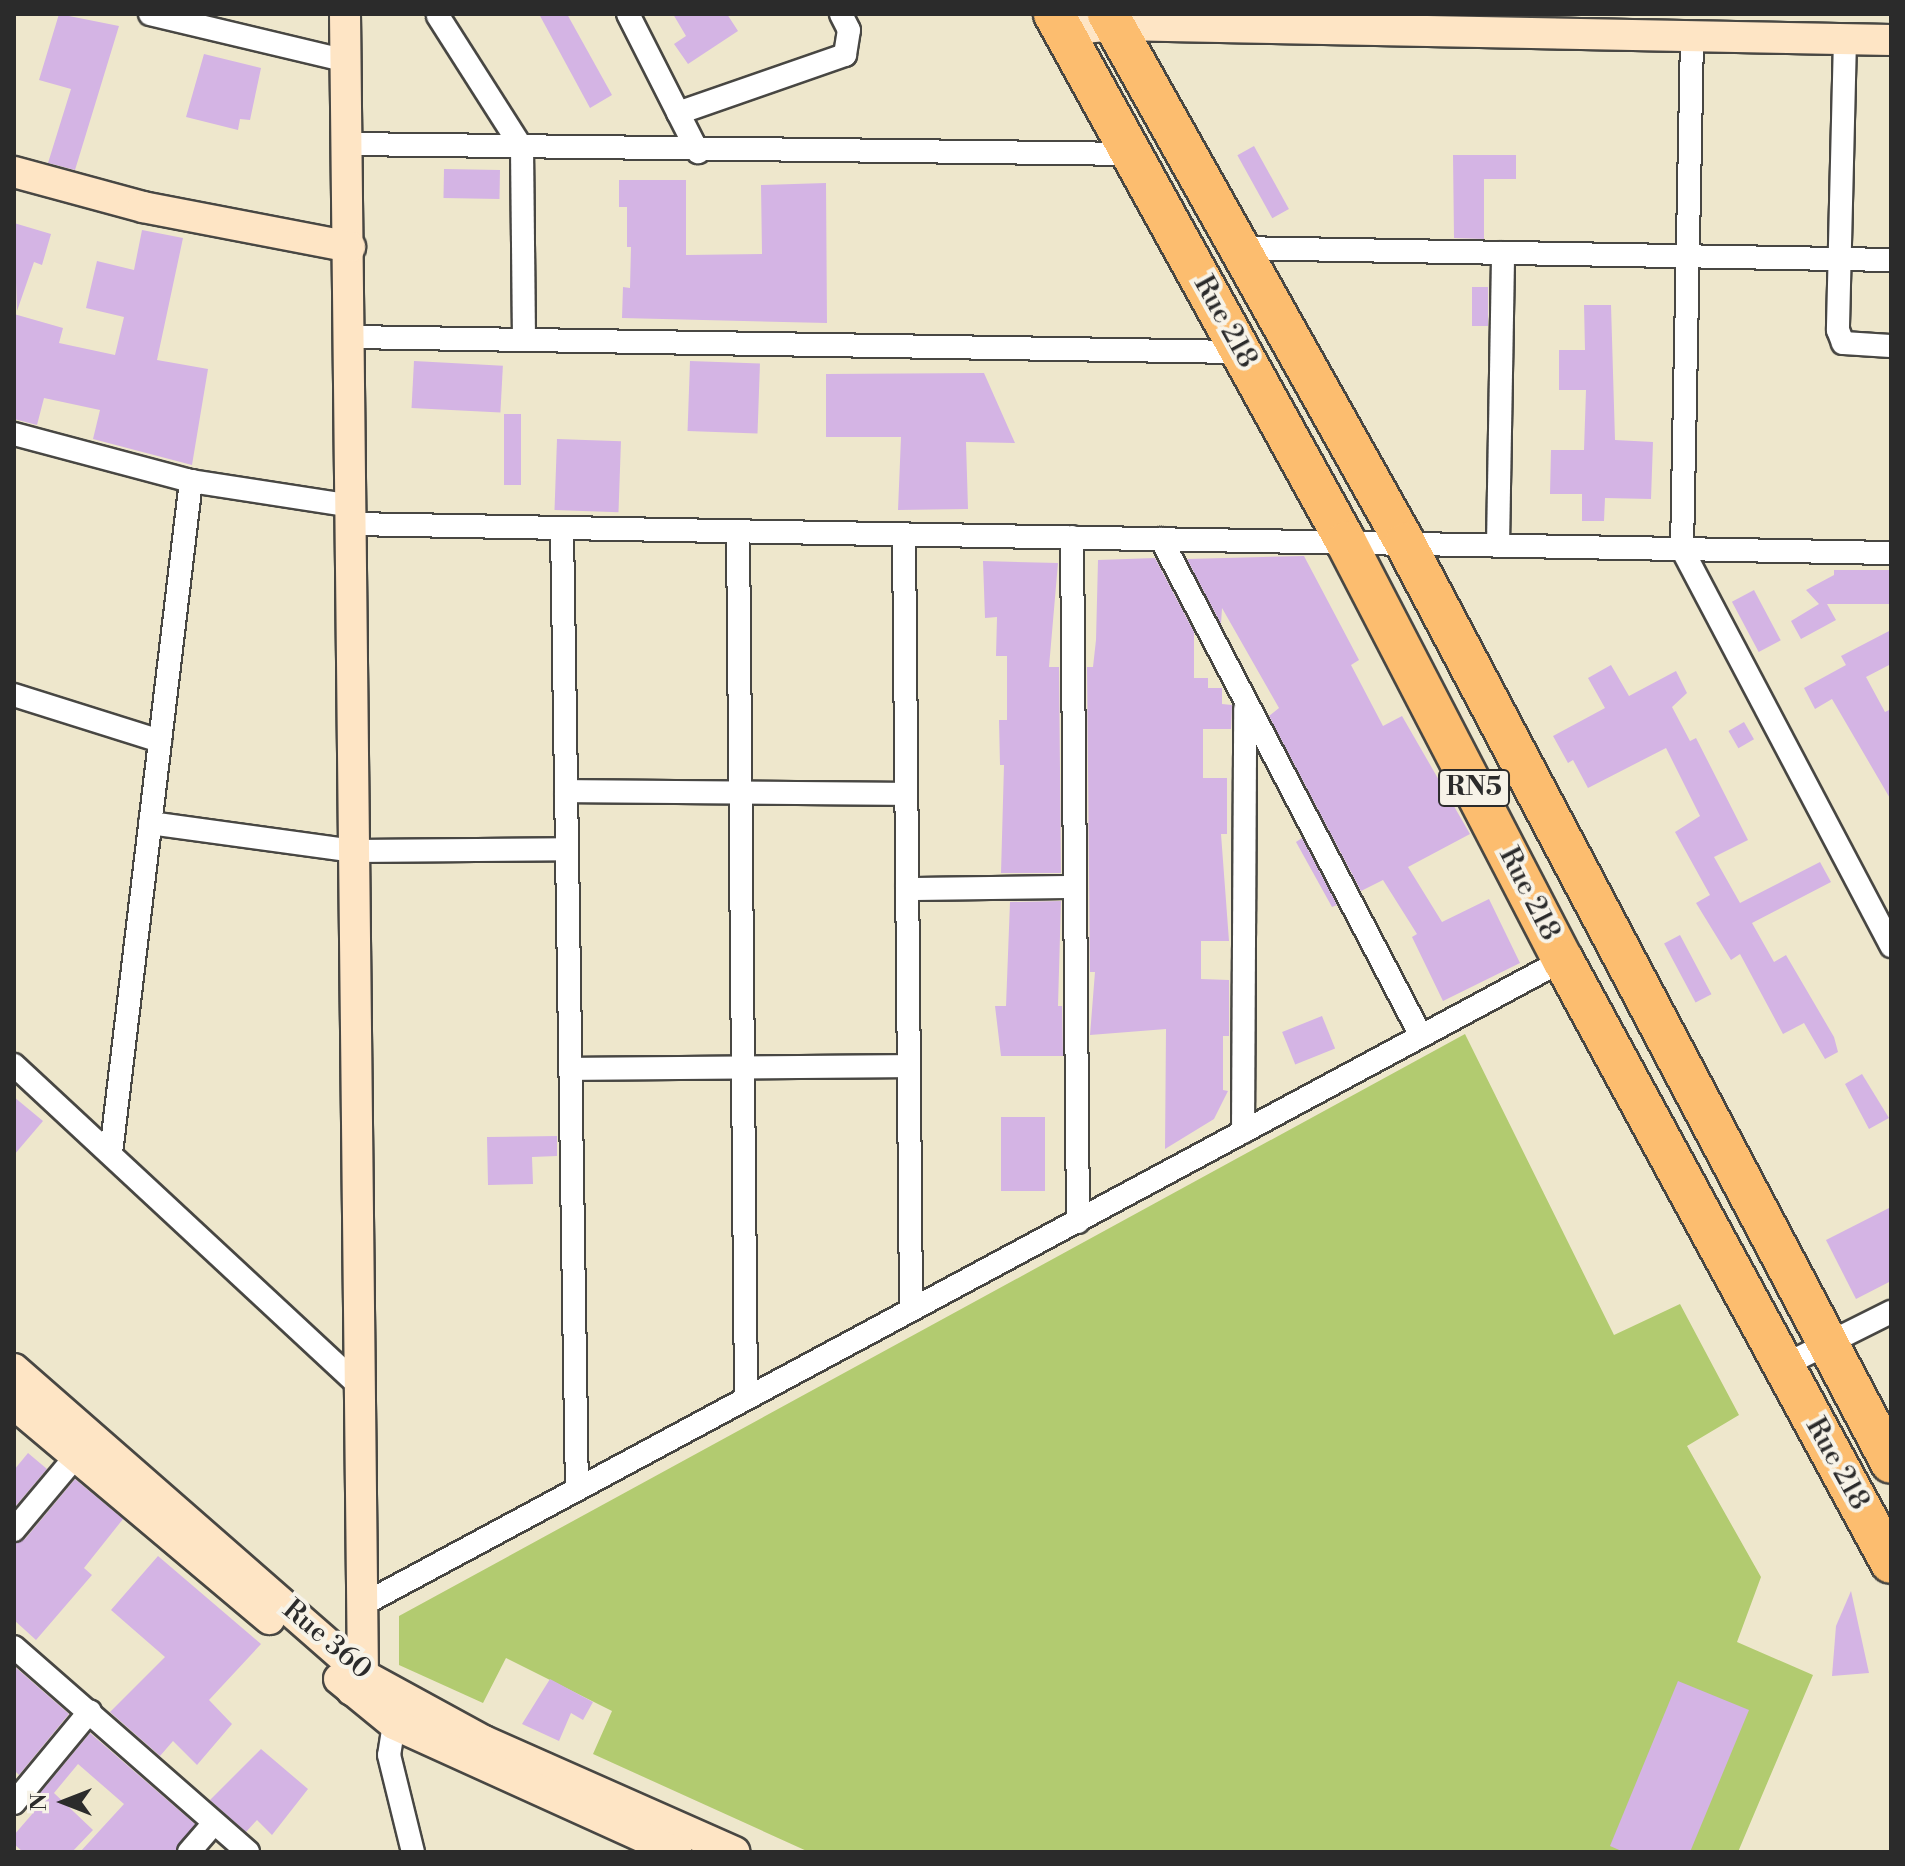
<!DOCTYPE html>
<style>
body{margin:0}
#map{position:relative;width:1905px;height:1866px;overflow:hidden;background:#eee7cc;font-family:"Libre Bodoni",serif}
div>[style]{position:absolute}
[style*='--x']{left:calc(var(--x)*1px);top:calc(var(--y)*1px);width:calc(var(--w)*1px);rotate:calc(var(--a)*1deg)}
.green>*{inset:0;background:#b2cb70}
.building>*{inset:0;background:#d4b4e4;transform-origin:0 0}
.roads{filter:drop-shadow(2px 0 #484743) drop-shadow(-2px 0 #484743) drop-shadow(0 2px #484743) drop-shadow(0 -2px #484743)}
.street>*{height:22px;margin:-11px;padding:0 11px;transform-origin:11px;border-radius:11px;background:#fff}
.secondary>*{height:30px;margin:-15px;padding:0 15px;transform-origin:15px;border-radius:15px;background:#fee5c5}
.highway>*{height:40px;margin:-20px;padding:0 20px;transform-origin:20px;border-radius:20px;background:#fcbd6f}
span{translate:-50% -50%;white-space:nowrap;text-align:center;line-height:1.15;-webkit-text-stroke:8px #f7f3e8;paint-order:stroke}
.shield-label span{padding:2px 6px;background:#f7f3e8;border:2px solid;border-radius:6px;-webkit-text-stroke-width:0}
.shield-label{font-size:26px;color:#2b2b2b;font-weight:700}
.street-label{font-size:28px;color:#2b2b2b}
.frame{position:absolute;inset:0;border:16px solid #2b2b2b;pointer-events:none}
.north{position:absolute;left:24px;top:1762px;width:80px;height:80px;-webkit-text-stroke:6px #f7f3e8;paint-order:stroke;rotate:270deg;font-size:22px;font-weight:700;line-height:32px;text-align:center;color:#2b2b2b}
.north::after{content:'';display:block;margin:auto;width:28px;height:36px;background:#2b2b2b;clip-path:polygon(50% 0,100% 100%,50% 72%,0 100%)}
</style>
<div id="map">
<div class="green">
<div style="clip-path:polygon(1465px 1034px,1614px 1335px,1680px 1304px,1739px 1415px,1687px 1446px,1761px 1577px,1737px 1642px,1813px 1675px,1738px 1852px,809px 1852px,593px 1754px,612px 1711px,506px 1658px,483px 1703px,399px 1665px,399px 1616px)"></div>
</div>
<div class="building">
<div style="clip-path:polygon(59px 14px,119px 26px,75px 170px,48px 163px,71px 89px,39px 80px)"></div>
<div style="clip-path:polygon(539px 14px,567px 14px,612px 95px,590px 108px)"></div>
<div style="clip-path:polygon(673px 14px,727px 14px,738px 31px,688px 64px,674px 44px,686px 36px)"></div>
<div style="clip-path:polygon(204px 54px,261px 68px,250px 120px,240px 119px,238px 130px,186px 117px)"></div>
<div style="left:1254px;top:146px;width:72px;height:19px;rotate:61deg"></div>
<div style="clip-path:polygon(1453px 155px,1516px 155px,1516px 179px,1484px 179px,1484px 239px,1454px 238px)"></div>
<div style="left:444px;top:169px;width:56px;height:29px;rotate:1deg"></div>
<div style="clip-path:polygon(619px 180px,686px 180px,686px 255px,762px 254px,761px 185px,826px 183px,827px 323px,622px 318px,623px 287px,630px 288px,631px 247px,627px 247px,627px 207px,619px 207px)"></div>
<div style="clip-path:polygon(14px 223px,51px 234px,42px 265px,34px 262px,17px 311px)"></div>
<div style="clip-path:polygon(142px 230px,183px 238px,157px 360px,208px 369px,192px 465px,93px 439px,100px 410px,44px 398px,37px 425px,14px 419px,14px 314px,63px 328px,59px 343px,115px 355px,124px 317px,86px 308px,97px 261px,134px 270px)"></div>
<div style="left:1472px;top:287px;width:16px;height:39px"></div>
<div style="clip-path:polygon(1584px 305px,1611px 305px,1615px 440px,1653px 442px,1651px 499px,1605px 498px,1604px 521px,1582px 521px,1582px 494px,1550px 494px,1551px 450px,1584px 450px,1586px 390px,1559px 390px,1559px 350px,1585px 350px)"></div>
<div style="left:414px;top:361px;width:89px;height:47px;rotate:3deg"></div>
<div style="left:690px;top:361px;width:70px;height:70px;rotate:2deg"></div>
<div style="clip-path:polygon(984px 373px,1015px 443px,966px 442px,968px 509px,898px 510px,901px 437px,826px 437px,826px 374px)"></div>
<div style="left:504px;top:414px;width:17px;height:71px"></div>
<div style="left:557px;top:439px;width:64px;height:71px;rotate:2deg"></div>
<div style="clip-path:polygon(1304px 556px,1359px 660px,1351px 665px,1383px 726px,1402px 716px,1470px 834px,1408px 867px,1442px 922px,1489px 899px,1520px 963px,1443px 1001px,1412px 937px,1417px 934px,1383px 880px,1361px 891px,1269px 716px,1279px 708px,1222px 608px,1221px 624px,1187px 559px)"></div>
<div style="clip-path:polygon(1155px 558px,1194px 632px,1194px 678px,1208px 678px,1208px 688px,1222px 688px,1222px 704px,1232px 705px,1231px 729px,1203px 729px,1203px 778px,1227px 778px,1227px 834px,1221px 834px,1229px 941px,1201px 941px,1201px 979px,1229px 980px,1229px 1036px,1223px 1036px,1223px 1090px,1228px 1091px,1214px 1119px,1165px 1149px,1166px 1029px,1090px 1035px,1095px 972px,1090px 972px,1087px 667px,1093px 667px,1096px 640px,1098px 560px)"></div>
<div style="clip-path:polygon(983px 561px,1058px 563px,1049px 667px,1059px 667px,1061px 873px,1001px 873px,1004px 765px,1000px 765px,999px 720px,1007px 720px,1007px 656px,996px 656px,997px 617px,985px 618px)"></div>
<div style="clip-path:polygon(1834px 570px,1891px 570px,1891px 604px,1827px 604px,1836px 620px,1801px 639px,1791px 621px,1819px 604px,1806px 590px,1834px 575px)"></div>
<div style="left:1754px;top:590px;width:57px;height:25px;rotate:62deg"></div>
<div style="clip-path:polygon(1891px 630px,1891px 664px,1866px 677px,1885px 712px,1891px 709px,1891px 800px,1832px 699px,1815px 709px,1804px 688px,1846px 665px,1841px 656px)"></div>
<div style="clip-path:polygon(1611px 665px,1629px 696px,1676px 671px,1687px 693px,1672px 707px,1690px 741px,1696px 738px,1748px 840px,1714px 857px,1740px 903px,1820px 862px,1831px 882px,1752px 923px,1774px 962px,1786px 955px,1834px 1037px,1838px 1052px,1825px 1059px,1804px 1023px,1783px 1034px,1740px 954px,1731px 960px,1696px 903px,1710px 895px,1675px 832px,1700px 816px,1666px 748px,1588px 788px,1573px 760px,1568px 763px,1553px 736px,1605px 708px,1588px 678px)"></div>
<div style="left:1744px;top:722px;width:20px;height:18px;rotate:60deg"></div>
<div style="clip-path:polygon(1302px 838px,1337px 905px,1332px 907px,1296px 842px)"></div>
<div style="clip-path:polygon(1061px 901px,1058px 1006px,1062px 1006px,1063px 1056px,1001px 1056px,995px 1006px,1006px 1006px,1010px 902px)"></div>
<div style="left:1680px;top:935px;width:67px;height:18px;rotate:62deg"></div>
<div style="left:1322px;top:1016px;width:35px;height:43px;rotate:68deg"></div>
<div style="clip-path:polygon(1862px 1074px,1889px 1118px,1869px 1129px,1845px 1084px)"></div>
<div style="clip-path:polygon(14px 1097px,43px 1121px,14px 1155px)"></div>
<div style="left:1001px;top:1117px;width:44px;height:74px"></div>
<div style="clip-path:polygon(557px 1136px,557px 1156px,532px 1157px,533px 1184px,488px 1185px,487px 1137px)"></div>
<div style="clip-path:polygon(1891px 1207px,1891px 1281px,1856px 1299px,1826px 1240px)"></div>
<div style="clip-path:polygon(28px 1453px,47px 1469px,14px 1508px,14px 1470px)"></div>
<div style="clip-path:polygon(75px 1479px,123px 1519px,84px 1568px,92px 1575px,36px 1640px,14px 1620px,14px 1544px,25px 1539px)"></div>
<div style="clip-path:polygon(158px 1556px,261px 1644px,209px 1700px,232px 1724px,197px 1765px,173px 1741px,160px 1756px,110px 1712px,165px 1657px,111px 1610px)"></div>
<div style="clip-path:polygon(1851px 1591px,1869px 1673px,1832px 1676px,1836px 1626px)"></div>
<div style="clip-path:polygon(14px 1666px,69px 1714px,19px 1775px,14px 1770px)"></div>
<div style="clip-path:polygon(550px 1679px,593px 1702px,583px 1720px,571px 1713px,559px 1741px,522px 1724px)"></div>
<div style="clip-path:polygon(1678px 1681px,1749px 1710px,1690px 1852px,1624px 1852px,1610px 1846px)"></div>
<div style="clip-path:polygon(90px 1733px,195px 1824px,175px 1852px,80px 1852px,124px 1804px,78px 1764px,54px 1793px,93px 1830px,72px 1852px,23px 1852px,14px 1844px,14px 1835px,46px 1798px,40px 1793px)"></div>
<div style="clip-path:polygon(261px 1749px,308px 1789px,272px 1835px,257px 1820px,246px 1832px,210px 1800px)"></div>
</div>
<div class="roads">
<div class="street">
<div style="--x:150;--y:14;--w:204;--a:13.4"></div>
<div style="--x:628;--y:14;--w:155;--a:63.1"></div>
<div style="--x:438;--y:16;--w:156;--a:57.5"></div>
<div style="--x:522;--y:148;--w:192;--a:89.4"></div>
<div style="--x:1692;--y:37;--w:512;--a:91.12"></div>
<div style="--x:1682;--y:549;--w:449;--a:62.2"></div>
<div style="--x:1845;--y:39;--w:291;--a:91.4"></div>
<div style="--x:1838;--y:330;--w:14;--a:69"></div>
<div style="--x:1843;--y:343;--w:48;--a:3.6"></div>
<div style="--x:678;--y:113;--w:177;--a:-19.2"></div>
<div style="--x:845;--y:55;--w:25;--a:-81"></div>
<div style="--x:849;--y:30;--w:18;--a:-117"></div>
<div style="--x:349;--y:144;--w:782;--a:0.73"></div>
<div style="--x:1237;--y:248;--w:654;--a:1.05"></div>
<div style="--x:351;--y:337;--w:890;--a:0.97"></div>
<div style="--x:14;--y:434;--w:183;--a:14.9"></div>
<div style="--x:191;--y:481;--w:163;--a:8.8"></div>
<div style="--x:352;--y:524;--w:1539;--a:1.08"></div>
<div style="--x:562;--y:528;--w:961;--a:89.11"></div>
<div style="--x:738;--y:531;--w:867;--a:89.47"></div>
<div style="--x:904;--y:534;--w:774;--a:89.48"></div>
<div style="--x:1072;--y:537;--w:685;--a:89.5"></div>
<div style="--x:1161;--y:539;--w:561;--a:62.38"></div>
<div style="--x:1498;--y:545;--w:292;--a:-89"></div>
<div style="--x:14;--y:695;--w:153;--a:17.5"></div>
<div style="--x:566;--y:791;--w:340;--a:0.5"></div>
<div style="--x:150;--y:823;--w:207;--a:7.8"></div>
<div style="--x:355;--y:851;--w:212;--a:-0.5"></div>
<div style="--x:907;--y:889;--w:168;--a:-0.7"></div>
<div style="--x:14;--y:1065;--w:473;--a:42.9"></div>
<div style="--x:571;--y:1069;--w:337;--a:-0.5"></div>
<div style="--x:1243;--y:1132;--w:423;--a:-89.7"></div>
<div style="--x:111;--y:1153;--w:677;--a:-83.21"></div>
<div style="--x:1783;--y:1366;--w:121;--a:-26.6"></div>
<div style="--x:14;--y:1530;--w:97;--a:-50"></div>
<div style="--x:362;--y:1605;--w:1363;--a:-28.24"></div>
<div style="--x:14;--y:1647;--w:311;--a:41.2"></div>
<div style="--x:394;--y:1724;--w:31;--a:99"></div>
<div style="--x:389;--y:1755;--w:100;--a:76.1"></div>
<div style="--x:14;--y:1803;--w:119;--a:-50.4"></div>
<div style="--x:189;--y:1852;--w:38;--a:-49"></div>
</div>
<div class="secondary">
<div style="--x:345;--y:14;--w:1661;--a:89.38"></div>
<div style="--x:363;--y:1675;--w:19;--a:126"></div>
<div style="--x:1062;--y:30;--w:54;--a:-5.3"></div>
<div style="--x:1116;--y:25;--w:775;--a:1.11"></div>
<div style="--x:14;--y:172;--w:134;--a:15.2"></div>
<div style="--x:143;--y:207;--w:211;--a:10.9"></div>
<div style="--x:14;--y:1369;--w:464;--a:41.2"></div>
<div style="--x:363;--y:1675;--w:138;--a:28.6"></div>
<div style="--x:484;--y:1741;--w:274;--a:23.9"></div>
<div style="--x:14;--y:1404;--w:334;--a:40.1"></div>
<div style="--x:339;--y:1679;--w:71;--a:39.3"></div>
<div style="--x:394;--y:1724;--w:310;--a:24.4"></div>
</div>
<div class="highway">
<div style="--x:1054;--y:14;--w:603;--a:61.06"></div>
<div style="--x:1346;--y:542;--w:471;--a:62.6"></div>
<div style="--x:1563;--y:960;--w:686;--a:61.46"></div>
<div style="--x:1108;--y:14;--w:607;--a:60.69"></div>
<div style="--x:1405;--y:543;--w:1040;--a:62.15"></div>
</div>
</div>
<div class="shield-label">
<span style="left:1474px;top:788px">RN5</span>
</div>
<div class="street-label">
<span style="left:1225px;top:322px;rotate:61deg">Rue 218</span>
<span style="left:1529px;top:894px;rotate:63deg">Rue 218</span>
<span style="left:1837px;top:1464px;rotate:61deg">Rue 218</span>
<span style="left:327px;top:1640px;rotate:40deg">Rue 360</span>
</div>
<div class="frame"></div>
<div class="north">N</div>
</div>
